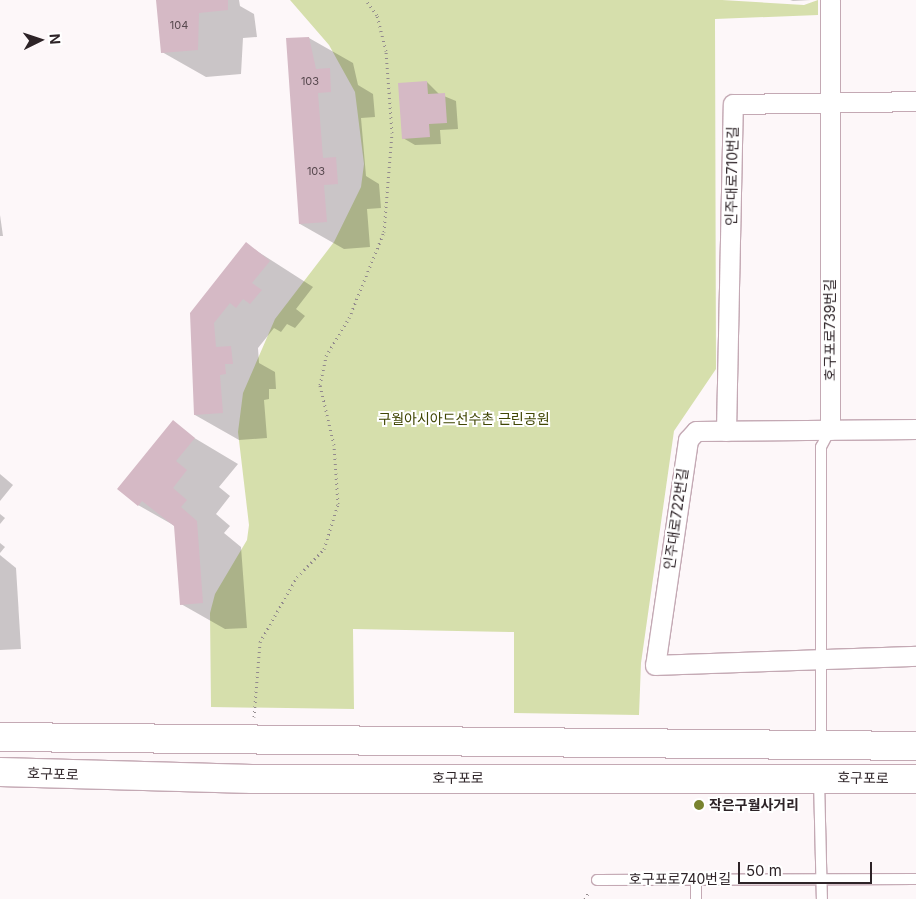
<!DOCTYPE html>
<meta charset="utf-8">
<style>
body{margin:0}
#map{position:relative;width:916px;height:899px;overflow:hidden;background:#fdf7f9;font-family:Inter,"Noto Sans KR",sans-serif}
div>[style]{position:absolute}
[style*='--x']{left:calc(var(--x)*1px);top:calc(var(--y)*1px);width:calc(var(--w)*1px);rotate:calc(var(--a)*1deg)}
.green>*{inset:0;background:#d6dfac}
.shadow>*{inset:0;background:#0003}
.building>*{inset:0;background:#d5b9c5}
.path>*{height:3px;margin-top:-1.5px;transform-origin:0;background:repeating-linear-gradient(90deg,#928a8d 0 1px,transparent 0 5px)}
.roads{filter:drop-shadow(1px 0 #c4a9b4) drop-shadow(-1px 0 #c4a9b4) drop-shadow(0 1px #c4a9b4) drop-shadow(0 -1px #c4a9b4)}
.service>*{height:10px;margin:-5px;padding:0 5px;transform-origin:5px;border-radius:5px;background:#fff}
.minor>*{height:19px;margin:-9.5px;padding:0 9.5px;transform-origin:9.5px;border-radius:9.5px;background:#fff}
.secondary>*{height:28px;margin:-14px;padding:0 14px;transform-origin:14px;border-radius:14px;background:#fff}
.dots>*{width:14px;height:14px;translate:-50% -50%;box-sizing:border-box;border:2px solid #fff;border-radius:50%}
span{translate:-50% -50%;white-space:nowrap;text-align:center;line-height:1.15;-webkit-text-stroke:4px #fff;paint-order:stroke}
.number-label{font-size:11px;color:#57484e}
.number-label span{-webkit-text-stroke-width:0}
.street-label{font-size:14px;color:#2d2327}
.park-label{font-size:14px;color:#404604}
.poi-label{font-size:14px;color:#2d2327;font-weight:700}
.left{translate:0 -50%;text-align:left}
.north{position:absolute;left:15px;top:15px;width:50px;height:50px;-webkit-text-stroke:4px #fff;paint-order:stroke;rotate:86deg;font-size:14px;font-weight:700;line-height:20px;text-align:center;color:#2d2327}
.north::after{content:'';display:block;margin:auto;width:18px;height:22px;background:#2d2327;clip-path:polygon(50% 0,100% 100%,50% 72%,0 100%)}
.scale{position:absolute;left:738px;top:862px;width:134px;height:22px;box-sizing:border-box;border:2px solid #2d2327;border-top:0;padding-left:6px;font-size:15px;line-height:18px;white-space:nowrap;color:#2d2327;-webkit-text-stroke:4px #fff;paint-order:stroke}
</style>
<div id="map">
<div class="green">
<div style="clip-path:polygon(290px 0,722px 0,804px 5px,818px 0,818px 15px,715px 19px,716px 369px,674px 431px,641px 663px,639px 715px,514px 713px,514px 632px,353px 629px,354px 709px,211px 707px,210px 613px,215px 594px,247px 540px,249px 525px,238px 432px,243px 393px,275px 319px,334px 242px,361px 187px,364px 164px,355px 92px,329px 45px)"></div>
</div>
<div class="shadow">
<div style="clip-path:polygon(157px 0,239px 0,240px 6px,254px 14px,257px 37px,243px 38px,241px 74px,206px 77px,162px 52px)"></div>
<div style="clip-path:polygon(790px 0,811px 0,793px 1px)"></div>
<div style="clip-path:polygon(309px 38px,353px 63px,358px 85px,373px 94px,375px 117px,361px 118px,366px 176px,379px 184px,381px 208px,367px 209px,370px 247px,344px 249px,300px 224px)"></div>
<div style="clip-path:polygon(427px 82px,439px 94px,456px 101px,458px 129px,440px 130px,441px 144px,415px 145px,403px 138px)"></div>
<div style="clip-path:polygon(0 215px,3px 236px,0 236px)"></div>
<div style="clip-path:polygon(246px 244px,313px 287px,296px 309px,305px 316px,295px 328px,287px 324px,281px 332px,274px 328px,258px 348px,259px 363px,275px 372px,276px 389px,269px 389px,269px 399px,264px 400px,267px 438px,239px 440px,195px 415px,191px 313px)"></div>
<div style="clip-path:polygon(171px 424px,238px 464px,219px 487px,230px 496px,216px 514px,230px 526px,224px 533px,241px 547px,247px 628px,225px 629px,181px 604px,175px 526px,138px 505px)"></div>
<div style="clip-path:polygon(0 474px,13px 485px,0 501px)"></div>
<div style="clip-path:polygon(0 514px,5px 518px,0 524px)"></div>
<div style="clip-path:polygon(0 543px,5px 547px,0 553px)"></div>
<div style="clip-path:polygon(0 555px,16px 568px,21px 649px,0 650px)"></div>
</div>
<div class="building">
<div style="clip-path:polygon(156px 0,228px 0,228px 10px,199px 13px,198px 50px,161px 53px)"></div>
<div style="clip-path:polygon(309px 37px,316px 69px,330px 68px,331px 92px,318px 93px,323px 158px,336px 157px,338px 184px,324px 185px,327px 222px,299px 224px,286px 38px)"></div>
<div style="clip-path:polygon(427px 81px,428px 94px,445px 93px,447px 123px,429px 124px,430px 137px,402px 139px,398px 83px)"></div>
<div style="clip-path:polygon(246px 242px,270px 261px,252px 283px,262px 290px,250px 304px,243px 299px,236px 308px,230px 303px,214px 323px,216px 347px,231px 346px,233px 364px,225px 364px,226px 374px,220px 375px,223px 413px,194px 415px,190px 313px)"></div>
<div style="clip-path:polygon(173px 420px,195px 438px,176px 461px,187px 470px,173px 488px,187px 500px,181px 507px,197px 521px,203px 603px,180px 605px,174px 526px,142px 501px,138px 506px,117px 489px)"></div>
</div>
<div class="path">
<div style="--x:254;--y:717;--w:75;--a:-85.4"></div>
<div style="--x:260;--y:642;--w:75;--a:-60.4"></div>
<div style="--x:297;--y:577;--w:39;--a:-46"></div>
<div style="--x:324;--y:549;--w:47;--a:-72.7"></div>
<div style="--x:338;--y:504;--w:59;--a:-93.9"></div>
<div style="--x:334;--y:445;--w:62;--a:-103.1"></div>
<div style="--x:320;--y:385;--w:30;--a:-78"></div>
<div style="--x:326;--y:356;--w:44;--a:-58.8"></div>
<div style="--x:349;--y:318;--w:93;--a:-67.9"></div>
<div style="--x:384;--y:232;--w:99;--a:-85.4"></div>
<div style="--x:392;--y:133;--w:82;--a:-94.2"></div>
<div style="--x:386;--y:51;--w:37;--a:-104"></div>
<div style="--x:377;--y:15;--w:19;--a:-126"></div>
<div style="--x:585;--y:899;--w:9;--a:-63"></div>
</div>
<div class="roads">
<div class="service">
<div style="--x:821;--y:745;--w:298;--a:-90"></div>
<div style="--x:821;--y:447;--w:19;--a:-62"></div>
<div style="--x:819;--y:780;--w:119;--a:88.6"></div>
<div style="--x:696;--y:879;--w:20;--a:90"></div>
<div style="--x:597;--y:880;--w:319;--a:-0.2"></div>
</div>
<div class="minor">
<div style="--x:916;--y:429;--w:220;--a:179.5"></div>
<div style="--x:696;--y:431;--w:12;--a:132"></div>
<div style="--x:688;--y:440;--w:227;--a:98.3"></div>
<div style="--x:655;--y:665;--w:261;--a:-2"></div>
<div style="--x:830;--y:430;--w:430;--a:-90"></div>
<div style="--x:726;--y:431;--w:327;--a:-88.8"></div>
<div style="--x:733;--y:104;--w:183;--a:-0.9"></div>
</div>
<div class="secondary">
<div style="--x:0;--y:737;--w:916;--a:0.56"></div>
<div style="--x:0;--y:772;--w:252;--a:1.6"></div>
<div style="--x:252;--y:779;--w:664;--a:0"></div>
</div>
</div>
<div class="dots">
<div style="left:699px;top:805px;background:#79832f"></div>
</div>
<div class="number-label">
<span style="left:179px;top:25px">104</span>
<span style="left:310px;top:81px">103</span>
<span style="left:316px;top:171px">103</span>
</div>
<div class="street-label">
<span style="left:732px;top:176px;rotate:-89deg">인주대로710번길</span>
<span style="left:830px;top:330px;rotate:-90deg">호구포로739번길</span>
<span style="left:676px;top:519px;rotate:-82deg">인주대로722번길</span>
<span style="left:53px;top:774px;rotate:2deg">호구포로</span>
<span style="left:458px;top:778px">호구포로</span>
<span style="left:863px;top:778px;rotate:1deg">호구포로</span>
<span style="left:680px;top:879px">호구포로740번길</span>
</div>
<div class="park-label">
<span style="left:464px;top:419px">구월아시아드선수촌 근린공원</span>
</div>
<div class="poi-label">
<span class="left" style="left:709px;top:805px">작은구월사거리</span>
</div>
<div class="north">N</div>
<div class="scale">50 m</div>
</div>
